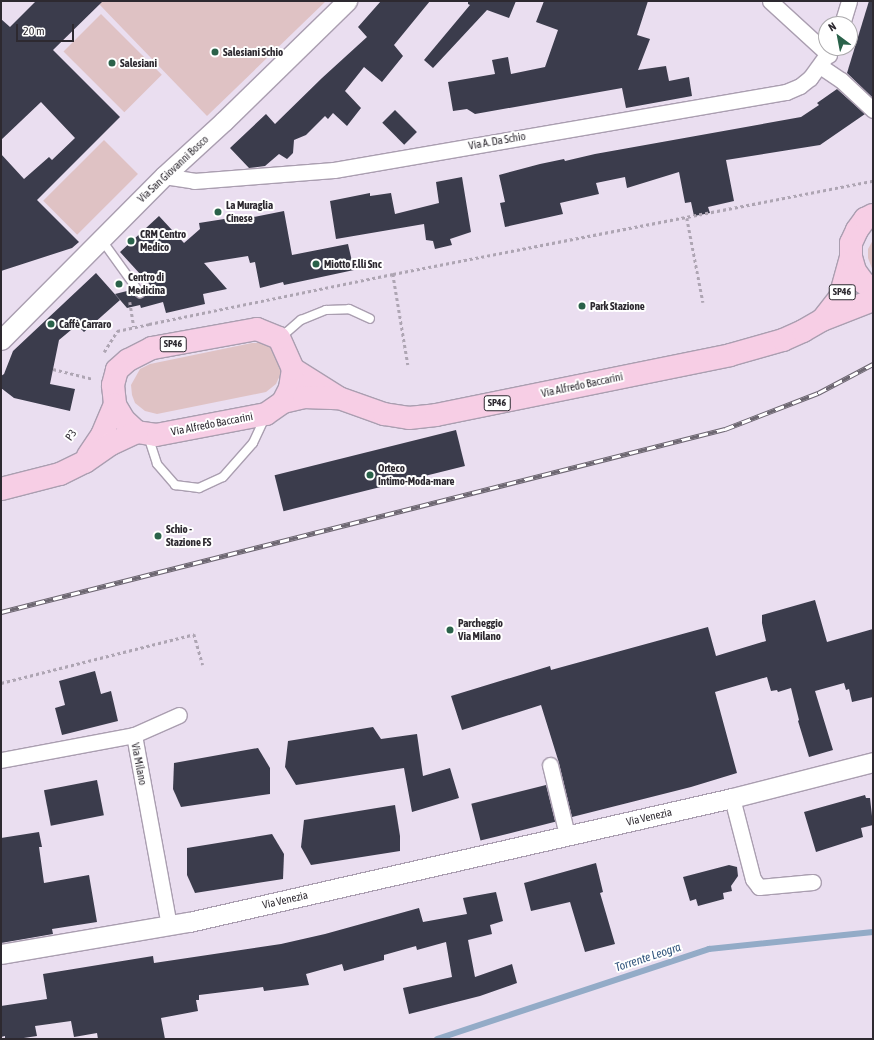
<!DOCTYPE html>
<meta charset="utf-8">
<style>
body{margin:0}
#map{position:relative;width:874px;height:1040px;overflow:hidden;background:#eadef0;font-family:"Asap Condensed",sans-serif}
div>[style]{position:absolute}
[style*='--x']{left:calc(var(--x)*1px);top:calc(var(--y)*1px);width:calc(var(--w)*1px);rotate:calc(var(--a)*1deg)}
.green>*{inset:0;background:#dfc2c4;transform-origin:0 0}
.stream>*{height:6px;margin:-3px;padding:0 3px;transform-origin:3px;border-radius:3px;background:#93abc7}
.building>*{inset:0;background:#3b3c4c;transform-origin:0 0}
.path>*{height:2.5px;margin-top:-1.25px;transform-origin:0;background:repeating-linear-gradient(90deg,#aea5b3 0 3px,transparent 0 6px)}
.roads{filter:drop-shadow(1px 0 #aa9eb0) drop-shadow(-1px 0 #aa9eb0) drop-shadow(0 1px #aa9eb0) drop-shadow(0 -1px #aa9eb0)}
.service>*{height:8px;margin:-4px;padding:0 4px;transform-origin:4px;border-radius:4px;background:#fff}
.minor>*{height:15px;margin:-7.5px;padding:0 7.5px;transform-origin:7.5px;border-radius:7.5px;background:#fff}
.tertiary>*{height:19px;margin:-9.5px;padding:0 9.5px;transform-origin:9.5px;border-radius:9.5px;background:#fff}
.primary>*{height:22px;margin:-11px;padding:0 11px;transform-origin:11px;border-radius:11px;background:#f7cee5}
.rail>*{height:4.5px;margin-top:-2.25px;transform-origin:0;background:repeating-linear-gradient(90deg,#fff 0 9px,#6d6771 0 18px);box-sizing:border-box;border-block:1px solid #6d6771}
.dots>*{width:11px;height:11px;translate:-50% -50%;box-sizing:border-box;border:2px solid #fff;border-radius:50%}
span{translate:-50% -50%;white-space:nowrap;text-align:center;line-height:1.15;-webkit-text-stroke:4px #fff;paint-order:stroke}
.shield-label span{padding:1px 3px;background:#fff;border:1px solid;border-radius:3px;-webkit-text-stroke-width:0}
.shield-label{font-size:10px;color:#2d2930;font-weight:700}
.poi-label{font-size:11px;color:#2d2930;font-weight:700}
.left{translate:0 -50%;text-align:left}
.street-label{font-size:11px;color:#2d2930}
.water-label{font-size:12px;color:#32557d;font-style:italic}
.frame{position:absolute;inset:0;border:2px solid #2d2930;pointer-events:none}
.north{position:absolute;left:818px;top:16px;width:40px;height:40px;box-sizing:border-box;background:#fff;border:1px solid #aba9ac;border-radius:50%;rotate:328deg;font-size:11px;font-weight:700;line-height:16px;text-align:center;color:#2d2930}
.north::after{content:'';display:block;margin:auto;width:14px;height:18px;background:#2a624a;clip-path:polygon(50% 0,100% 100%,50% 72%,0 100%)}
.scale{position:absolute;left:16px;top:24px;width:58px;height:18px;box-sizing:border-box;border:2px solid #2d2930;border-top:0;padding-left:5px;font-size:12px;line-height:14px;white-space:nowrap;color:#2d2930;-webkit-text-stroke:3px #fff;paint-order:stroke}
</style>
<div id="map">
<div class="green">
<div style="clip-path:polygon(99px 1px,326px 1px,207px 116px,97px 2px)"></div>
<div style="left:101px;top:14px;width:86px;height:53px;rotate:45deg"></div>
<div style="left:104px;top:140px;width:48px;height:86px;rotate:45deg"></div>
<div style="clip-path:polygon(873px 240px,873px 271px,868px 258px,868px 249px)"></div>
<div style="clip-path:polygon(252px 343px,263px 343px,272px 348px,281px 363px,281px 373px,276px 384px,266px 392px,157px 414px,145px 411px,135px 403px,132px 395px,131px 385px,140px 369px,150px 364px)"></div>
</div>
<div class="stream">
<div style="--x:437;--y:1039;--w:287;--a:-18.3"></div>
<div style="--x:709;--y:949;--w:165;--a:-5.9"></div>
</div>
<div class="building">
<div style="clip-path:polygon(36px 1px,103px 1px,53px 50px,120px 117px,37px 200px,79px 242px,72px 248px,1px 271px,1px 154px,24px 179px,49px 157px,52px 160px,75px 138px,41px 102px,1px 140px,1px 19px,10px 27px)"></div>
<div style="clip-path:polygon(381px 1px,430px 1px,394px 45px,403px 56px,382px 82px,364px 67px,345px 91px,361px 108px,347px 126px,333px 113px,328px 119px,325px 116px,306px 135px,294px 140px,293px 153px,287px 159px,279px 154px,265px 166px,249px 168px,230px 148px,266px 114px,275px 124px,322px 78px,367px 37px,358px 27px)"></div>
<div style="clip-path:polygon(468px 1px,516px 1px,509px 18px,487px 10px,433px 68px,424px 60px,470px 5px,468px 4px)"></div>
<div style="clip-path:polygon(544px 1px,648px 1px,637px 35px,650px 39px,638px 70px,666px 66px,669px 81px,689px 77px,692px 96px,626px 108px,622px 88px,475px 114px,467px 109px,453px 111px,448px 82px,495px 74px,492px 60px,508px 57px,511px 74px,545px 67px,558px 30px,536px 22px)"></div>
<div style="clip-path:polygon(869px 1px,873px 1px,873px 98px,847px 73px)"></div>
<div style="clip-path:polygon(837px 89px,865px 114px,820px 145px,726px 160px,734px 201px,708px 207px,710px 213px,694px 216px,691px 202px,685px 203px,679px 172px,627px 188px,625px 177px,596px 183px,599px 194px,560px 203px,563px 214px,505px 227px,500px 203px,505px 202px,499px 175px,540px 164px,564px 159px,565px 161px,595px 154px,801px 117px,819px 105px,817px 103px)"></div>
<div style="left:395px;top:110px;width:31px;height:18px;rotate:45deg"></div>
<div style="clip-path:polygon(462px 177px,471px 232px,450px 239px,452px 245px,435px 249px,433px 241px,426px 240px,424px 224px,336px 239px,330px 201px,370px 193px,370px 196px,391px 193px,395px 214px,439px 203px,436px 182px)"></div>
<div style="clip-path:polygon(284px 211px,292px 255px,348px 244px,354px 270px,284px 285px,283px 282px,260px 288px,255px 262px,250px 263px,248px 256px,204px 263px,227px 289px,203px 294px,205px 304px,166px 313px,163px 302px,141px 308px,140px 305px,127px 308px,115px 294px,131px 290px,136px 297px,141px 298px,145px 295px,143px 287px,151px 286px,120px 252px,159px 216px,184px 243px,200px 229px,199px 223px,243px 216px,244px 219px)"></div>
<div style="clip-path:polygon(96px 273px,120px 300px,84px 332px,77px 325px,59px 340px,50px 384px,75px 389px,70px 411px,14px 398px,1px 388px,1px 376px,4px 374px,13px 351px)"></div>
<div style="left:456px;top:430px;width:37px;height:187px;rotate:76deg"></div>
<div style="clip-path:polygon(815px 600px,827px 642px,873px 629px,873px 697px,852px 702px,849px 689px,846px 690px,844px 683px,815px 691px,833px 750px,809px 757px,798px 721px,799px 720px,791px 688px,778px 692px,777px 690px,771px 691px,767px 677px,715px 692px,737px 773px,691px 787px,572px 817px,559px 763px,541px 705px,462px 730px,451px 696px,550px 666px,551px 670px,708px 627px,716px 656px,766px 641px,762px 623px,762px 615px)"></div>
<div style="clip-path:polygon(95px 671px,101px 694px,111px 691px,118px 721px,62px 735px,55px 708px,65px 705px,59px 681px)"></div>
<div style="clip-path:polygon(373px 727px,381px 739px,417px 734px,423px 776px,450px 768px,459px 798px,412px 812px,404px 768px,296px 785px,285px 767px,288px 741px)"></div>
<div style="clip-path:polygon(258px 748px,270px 768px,270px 794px,181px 807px,173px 789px,174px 763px)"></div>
<div style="left:97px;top:780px;width:36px;height:54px;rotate:79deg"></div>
<div style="left:546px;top:785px;width:38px;height:77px;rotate:76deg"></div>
<div style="clip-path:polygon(865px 795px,866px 798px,870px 798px,873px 825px,861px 828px,863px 837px,816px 852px,804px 812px)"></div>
<div style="clip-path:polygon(395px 805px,400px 836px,400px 851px,311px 865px,301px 847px,304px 820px)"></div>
<div style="clip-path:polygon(39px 832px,42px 847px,39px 847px,44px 883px,89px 875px,97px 922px,52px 929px,53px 934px,1px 943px,1px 838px)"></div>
<div style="clip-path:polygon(272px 834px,284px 854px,283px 879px,195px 893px,187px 875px,187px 848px)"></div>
<div style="clip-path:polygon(596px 863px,603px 892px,600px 893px,615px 944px,585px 952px,570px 902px,531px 911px,524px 883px)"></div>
<div style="clip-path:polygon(729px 865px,737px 867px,738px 876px,731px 886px,732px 891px,723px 893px,724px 899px,698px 906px,696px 899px,690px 901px,683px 877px)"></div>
<div style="clip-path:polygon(496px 892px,503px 921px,490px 925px,492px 934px,468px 940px,475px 977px,512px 964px,517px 983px,480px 996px,409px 1014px,403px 988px,452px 977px,446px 942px,417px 950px,416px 946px,384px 955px,384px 960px,344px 971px,342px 964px,306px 974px,309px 985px,264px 991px,263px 987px,199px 995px,199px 1000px,196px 1000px,198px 1011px,161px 1018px,165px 1039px,98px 1039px,97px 1033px,74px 1037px,71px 1021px,35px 1026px,37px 1036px,17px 1039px,5px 1039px,5px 1036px,1px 1037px,1px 1006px,47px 999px,43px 974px,153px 956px,154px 963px,281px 944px,325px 934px,419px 908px,423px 922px,467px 914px,463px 898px)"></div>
</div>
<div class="path">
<div style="--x:687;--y:218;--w:86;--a:79.2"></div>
<div style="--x:393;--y:274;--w:92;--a:80.6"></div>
<div style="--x:130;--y:302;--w:25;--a:81"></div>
<div style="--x:104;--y:352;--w:25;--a:-58"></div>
<div style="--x:117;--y:331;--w:33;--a:-12"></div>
<div style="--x:149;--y:324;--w:249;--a:-11.6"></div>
<div style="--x:393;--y:274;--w:489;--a:-11"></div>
<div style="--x:53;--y:369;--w:41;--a:14"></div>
<div style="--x:1;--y:683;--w:199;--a:-14.2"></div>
<div style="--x:194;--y:634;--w:32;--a:74"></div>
</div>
<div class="roads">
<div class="service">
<div style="--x:101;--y:239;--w:67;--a:54.2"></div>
<div style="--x:280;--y:338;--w:28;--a:-41"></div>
<div style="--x:301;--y:320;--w:27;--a:-22"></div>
<div style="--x:326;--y:310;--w:23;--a:-2"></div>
<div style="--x:349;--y:309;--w:23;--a:25"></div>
<div style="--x:148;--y:436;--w:29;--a:72"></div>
<div style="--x:157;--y:464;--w:28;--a:49"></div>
<div style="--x:175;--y:485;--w:24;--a:7"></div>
<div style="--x:199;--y:488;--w:26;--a:-25"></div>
<div style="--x:223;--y:477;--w:45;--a:-48.6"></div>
<div style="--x:253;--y:443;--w:29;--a:-65"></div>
</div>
<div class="minor">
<div style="--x:770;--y:1;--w:80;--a:42.5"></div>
<div style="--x:842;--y:24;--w:24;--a:-73"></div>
<div style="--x:820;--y:66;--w:25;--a:34"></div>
<div style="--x:841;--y:80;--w:44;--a:43.2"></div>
<div style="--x:164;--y:176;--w:30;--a:9"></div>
<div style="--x:194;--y:181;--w:140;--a:-4.5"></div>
<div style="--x:334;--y:170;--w:459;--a:-9.8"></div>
<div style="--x:786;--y:92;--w:15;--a:-23"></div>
<div style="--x:800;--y:86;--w:13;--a:-39"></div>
<div style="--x:810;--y:78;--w:37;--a:-54"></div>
<div style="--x:134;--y:735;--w:49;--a:-24"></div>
<div style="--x:1;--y:760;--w:135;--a:-10.6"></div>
<div style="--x:134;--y:735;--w:194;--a:79.6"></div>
<div style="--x:550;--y:765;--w:72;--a:76.3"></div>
<div style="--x:732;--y:798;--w:84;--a:75.5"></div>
<div style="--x:753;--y:879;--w:10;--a:53"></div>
<div style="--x:759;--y:887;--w:54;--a:-5.3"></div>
</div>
<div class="tertiary">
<div style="--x:1;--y:340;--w:231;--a:-45.2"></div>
<div style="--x:164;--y:176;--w:81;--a:-42.5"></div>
<div style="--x:224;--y:121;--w:172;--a:-44.3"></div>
<div style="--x:1;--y:954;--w:191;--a:-9.7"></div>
<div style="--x:189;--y:922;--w:557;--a:-12.86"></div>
<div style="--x:732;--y:798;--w:146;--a:-14.3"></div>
</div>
<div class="primary">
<div style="--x:851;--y:257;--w:15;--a:74"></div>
<div style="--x:855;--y:271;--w:14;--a:54"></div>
<div style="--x:863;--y:282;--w:13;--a:39"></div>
<div style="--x:823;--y:319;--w:28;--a:-52"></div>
<div style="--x:840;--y:297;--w:41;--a:-74.6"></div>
<div style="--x:851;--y:257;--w:14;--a:-90"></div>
<div style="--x:851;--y:243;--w:14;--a:-65"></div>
<div style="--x:857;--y:230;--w:14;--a:-54"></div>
<div style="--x:865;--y:219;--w:9;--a:-27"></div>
<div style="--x:293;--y:369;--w:54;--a:32.2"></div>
<div style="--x:339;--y:398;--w:48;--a:19.6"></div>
<div style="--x:384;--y:414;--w:25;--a:9"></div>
<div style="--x:409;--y:418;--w:27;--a:-6"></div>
<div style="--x:436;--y:415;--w:300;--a:-11.5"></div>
<div style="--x:730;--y:355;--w:55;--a:-15.8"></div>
<div style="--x:783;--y:340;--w:22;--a:-24"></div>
<div style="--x:803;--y:331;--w:22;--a:-30"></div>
<div style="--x:822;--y:320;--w:55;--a:-21.4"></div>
<div style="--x:283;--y:402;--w:16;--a:-63"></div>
<div style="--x:290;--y:388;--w:19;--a:-81"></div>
<div style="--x:293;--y:369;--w:34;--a:-114"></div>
<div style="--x:279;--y:338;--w:24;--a:-158"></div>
<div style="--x:257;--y:329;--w:107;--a:169.7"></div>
<div style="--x:152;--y:348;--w:27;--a:153"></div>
<div style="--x:128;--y:360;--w:15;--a:138"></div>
<div style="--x:117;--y:370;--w:16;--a:105"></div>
<div style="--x:113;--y:385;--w:20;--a:84"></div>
<div style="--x:115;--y:405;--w:17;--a:59"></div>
<div style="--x:124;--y:420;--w:18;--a:43"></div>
<div style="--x:137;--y:432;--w:19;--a:9"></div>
<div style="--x:156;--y:435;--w:112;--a:-10.8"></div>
<div style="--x:266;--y:414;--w:21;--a:-35"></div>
<div style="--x:283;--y:402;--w:22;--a:-13"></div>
<div style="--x:304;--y:397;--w:34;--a:2"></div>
<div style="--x:88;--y:456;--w:25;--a:-56"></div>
<div style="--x:102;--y:435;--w:33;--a:-67"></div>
<div style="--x:1;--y:489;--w:61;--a:-14.3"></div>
<div style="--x:60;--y:474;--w:28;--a:-26"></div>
<div style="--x:85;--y:462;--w:32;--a:-35"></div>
<div style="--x:111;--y:444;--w:29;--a:-25"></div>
</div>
</div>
<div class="rail">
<div style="--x:1;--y:612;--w:747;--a:-14.19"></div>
<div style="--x:725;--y:429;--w:100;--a:-21.2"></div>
<div style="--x:818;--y:393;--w:62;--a:-27.8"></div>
</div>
<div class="dots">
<div style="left:215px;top:52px;background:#2a624a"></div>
<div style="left:112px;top:63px;background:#2a624a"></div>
<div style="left:218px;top:212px;background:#2a624a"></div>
<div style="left:131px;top:241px;background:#2a624a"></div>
<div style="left:316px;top:264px;background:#2a624a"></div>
<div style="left:119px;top:284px;background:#2a624a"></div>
<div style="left:582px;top:306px;background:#2a624a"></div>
<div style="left:51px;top:324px;background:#2a624a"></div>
<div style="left:370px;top:475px;background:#2a624a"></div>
<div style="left:158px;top:536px;background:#2a624a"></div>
<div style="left:450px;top:630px;background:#2a624a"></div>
</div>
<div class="shield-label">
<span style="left:842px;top:292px">SP46</span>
<span style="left:173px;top:344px">SP46</span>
<span style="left:497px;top:403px">SP46</span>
</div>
<div class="poi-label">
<span class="left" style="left:223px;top:52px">Salesiani Schio</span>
<span class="left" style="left:120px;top:63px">Salesiani</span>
<span class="left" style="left:226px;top:212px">La Muraglia<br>Cinese</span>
<span class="left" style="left:140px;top:241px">CRM Centro<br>Medico</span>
<span class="left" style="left:324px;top:264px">Miotto F.lli Snc</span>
<span class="left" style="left:128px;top:284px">Centro di<br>Medicina</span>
<span class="left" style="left:590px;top:306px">Park Stazione</span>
<span class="left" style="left:59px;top:324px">Caffè Carraro</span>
<span class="left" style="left:378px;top:475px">Orteco<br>Intimo-Moda-mare</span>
<span class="left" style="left:166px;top:536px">Schio -<br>Stazione FS</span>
<span class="left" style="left:458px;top:630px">Parcheggio<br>Via Milano</span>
</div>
<div class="street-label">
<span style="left:497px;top:141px;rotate:-10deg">Via A. Da Schio</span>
<span style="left:173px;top:169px;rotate:-43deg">Via San Giovanni Bosco</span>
<span style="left:582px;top:385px;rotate:-12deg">Via Alfredo Baccarini</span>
<span style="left:212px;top:424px;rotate:-11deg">Via Alfredo Baccarini</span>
<span style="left:71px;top:435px;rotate:-54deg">P3</span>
<span style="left:139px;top:764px;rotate:79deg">Via Milano</span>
<span style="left:649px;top:817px;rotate:-13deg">Via Venezia</span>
<span style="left:285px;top:900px;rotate:-13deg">Via Venezia</span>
</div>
<div class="water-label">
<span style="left:648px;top:958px;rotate:-18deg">Torrente Leogra</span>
</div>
<div class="frame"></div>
<div class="north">N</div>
<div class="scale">20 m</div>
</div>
